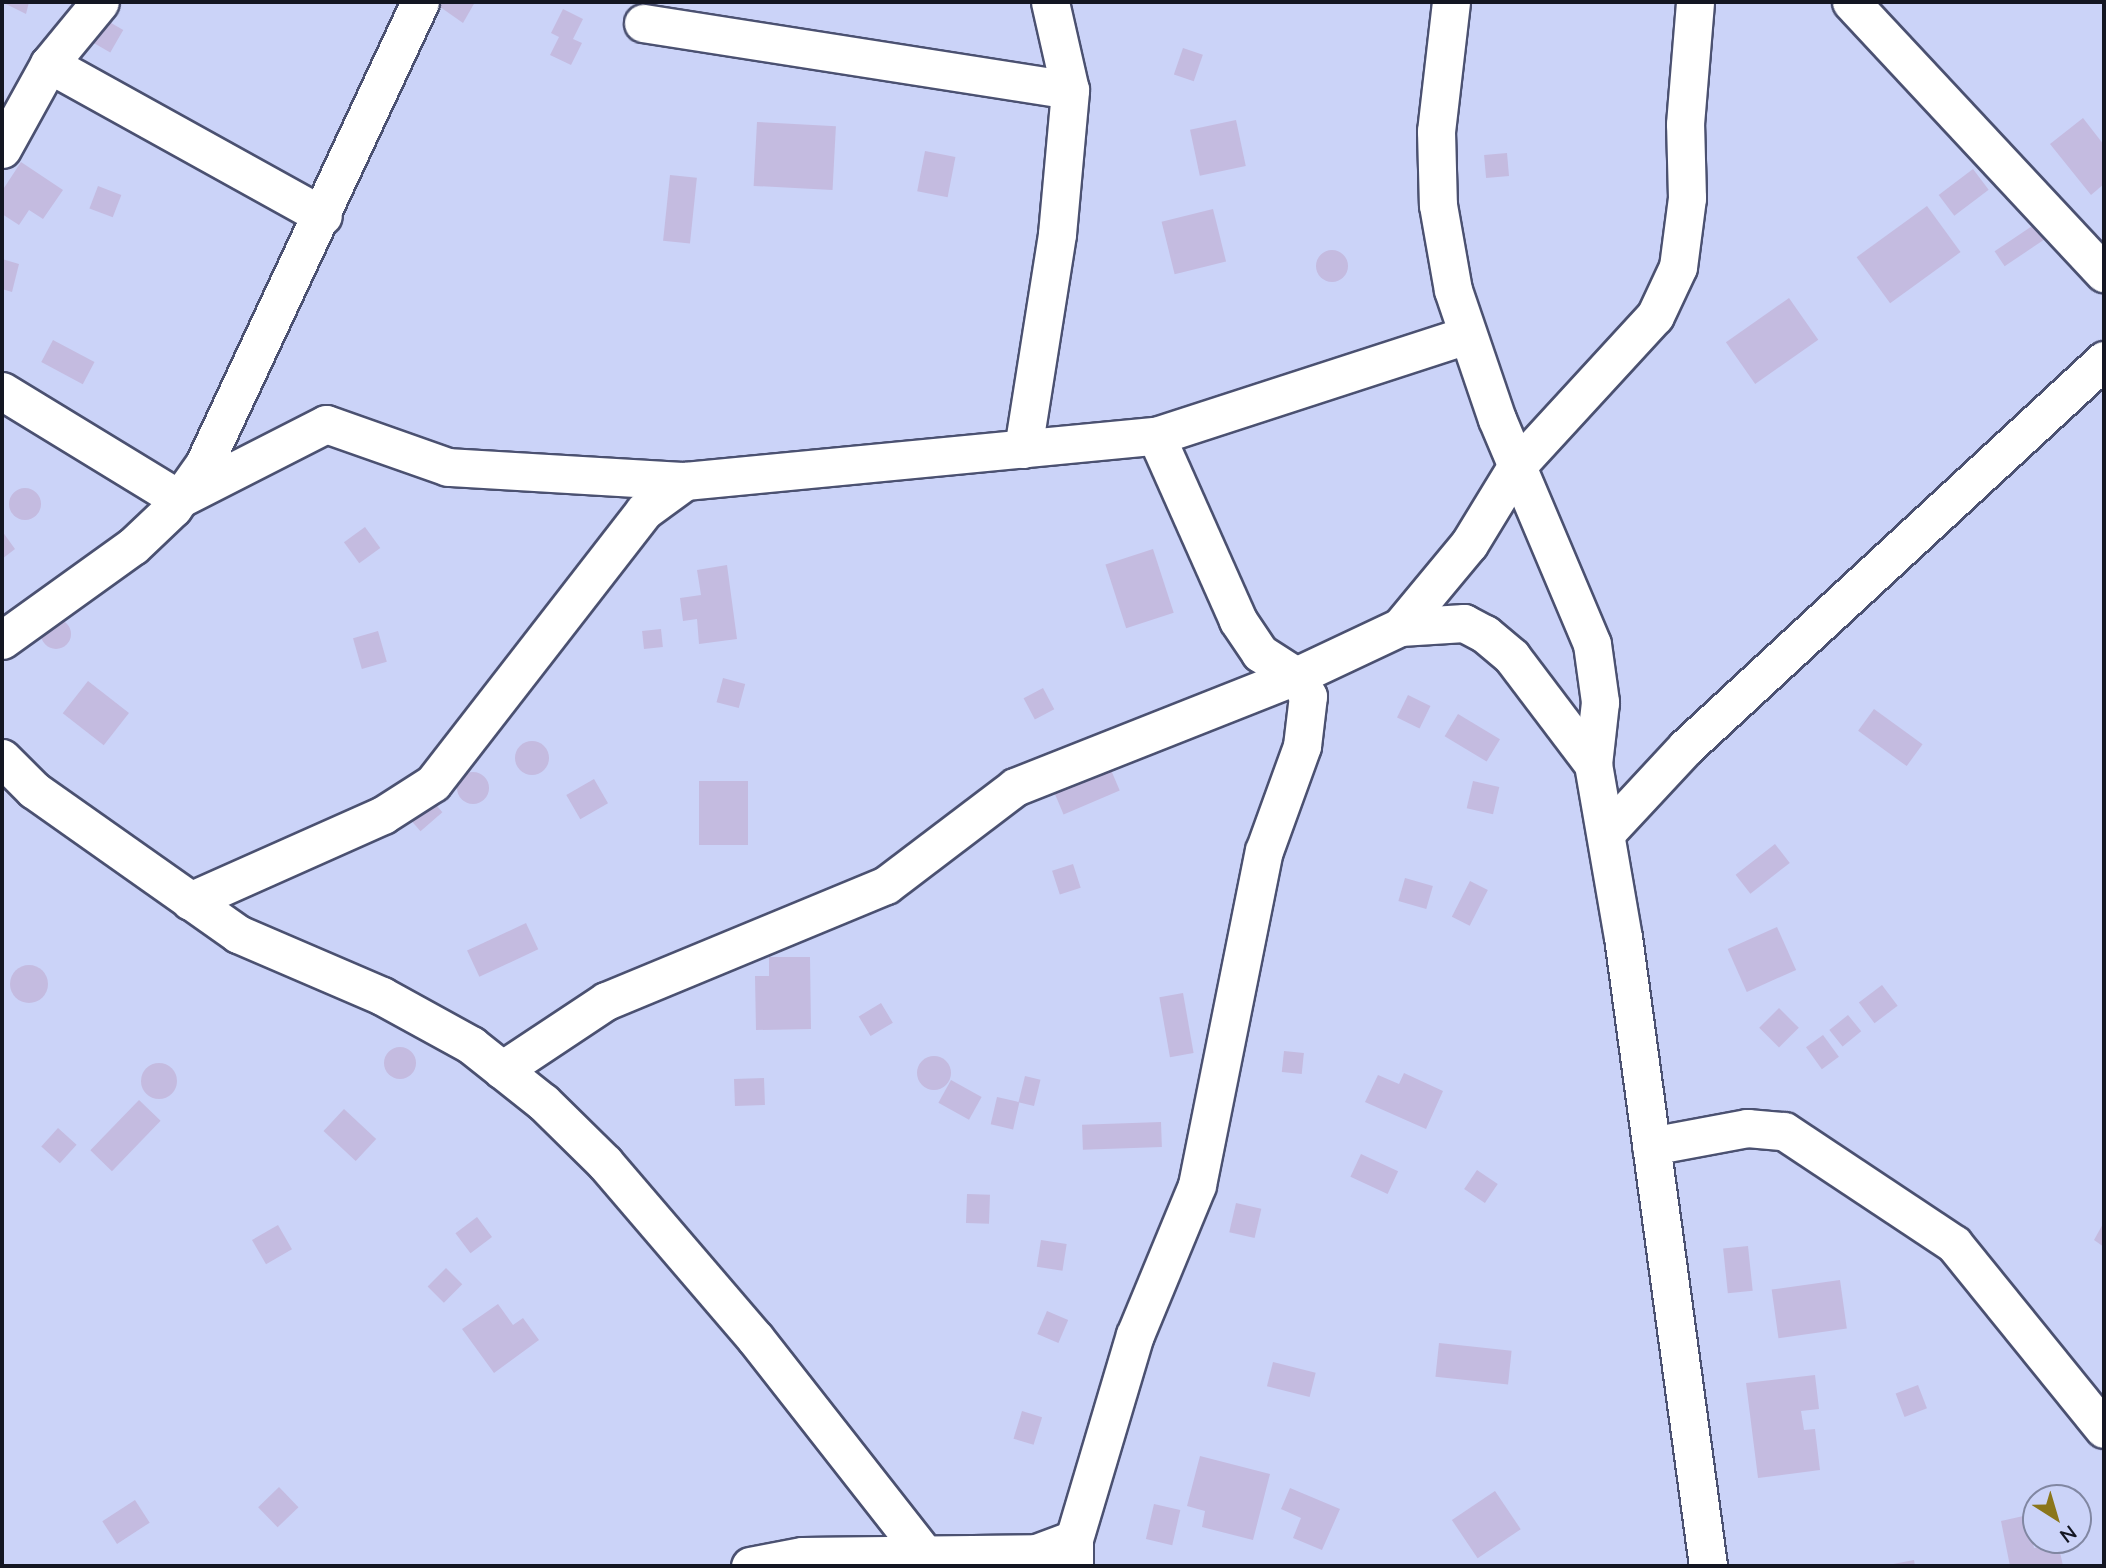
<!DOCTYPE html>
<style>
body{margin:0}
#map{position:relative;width:2106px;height:1568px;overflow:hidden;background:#cbd3f8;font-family:Lato,sans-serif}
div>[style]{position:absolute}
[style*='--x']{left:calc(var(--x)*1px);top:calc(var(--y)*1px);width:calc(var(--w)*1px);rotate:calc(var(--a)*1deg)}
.building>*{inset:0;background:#c4bbe0;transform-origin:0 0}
.round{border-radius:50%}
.roads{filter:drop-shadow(2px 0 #4b5171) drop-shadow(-2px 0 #4b5171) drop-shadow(0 2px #4b5171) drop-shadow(0 -2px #4b5171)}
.minor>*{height:37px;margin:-18.5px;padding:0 18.5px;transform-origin:18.5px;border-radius:18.5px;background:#fff}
span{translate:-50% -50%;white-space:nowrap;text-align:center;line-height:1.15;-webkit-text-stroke:6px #cbd3f8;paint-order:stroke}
.frame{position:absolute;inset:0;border:4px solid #131622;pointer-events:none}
.north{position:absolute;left:2022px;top:1484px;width:70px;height:70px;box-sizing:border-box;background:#cbd3f8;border:2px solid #8187a2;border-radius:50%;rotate:143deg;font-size:19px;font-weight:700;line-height:28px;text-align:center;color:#131622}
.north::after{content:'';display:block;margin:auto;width:24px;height:32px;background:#8b761b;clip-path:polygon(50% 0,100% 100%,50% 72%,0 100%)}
</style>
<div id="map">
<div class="building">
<div style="clip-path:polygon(2px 2px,29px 2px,26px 14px)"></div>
<div style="clip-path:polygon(433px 2px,475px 2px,463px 23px)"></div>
<div style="clip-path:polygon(563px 9px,583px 19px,573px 39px,582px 43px,571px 65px,550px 55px,559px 37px,551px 33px)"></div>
<div style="left:99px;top:16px;width:28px;height:26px;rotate:30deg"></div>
<div style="left:1183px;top:48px;width:21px;height:28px;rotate:19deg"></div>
<div style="clip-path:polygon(2083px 118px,2104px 145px,2104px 184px,2091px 195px,2050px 144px)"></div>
<div style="left:1236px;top:120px;width:47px;height:47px;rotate:78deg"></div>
<div style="left:757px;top:122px;width:79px;height:64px;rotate:3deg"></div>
<div style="left:925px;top:151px;width:31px;height:41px;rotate:11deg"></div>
<div style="left:1507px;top:153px;width:23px;height:23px;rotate:85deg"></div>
<div style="clip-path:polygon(21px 162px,63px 190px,43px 219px,29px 210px,19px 225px,2px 214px,2px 191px)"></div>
<div style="left:1973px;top:169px;width:26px;height:43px;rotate:53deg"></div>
<div style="left:670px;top:175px;width:27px;height:66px;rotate:6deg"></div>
<div style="left:98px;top:186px;width:25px;height:24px;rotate:21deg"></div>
<div style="left:1927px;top:206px;width:57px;height:87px;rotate:54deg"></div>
<div style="left:1213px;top:209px;width:54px;height:53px;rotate:76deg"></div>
<div style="left:2041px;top:220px;width:18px;height:56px;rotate:56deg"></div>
<div class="round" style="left:1316px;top:250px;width:32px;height:32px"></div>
<div style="clip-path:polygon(2px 259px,19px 264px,12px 292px,2px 289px)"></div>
<div style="left:1789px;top:298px;width:51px;height:77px;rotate:55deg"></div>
<div style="left:53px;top:340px;width:47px;height:25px;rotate:28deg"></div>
<div class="round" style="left:9px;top:488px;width:32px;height:32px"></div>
<div style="left:365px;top:527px;width:26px;height:26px;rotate:54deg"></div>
<div style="clip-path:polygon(2px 531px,15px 549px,2px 559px)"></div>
<div style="left:1153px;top:549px;width:67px;height:50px;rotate:72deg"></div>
<div style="clip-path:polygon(727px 565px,737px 639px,699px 644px,697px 619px,683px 621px,680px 598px,701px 595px,697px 570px)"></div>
<div class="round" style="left:41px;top:619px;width:30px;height:30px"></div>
<div style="left:661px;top:629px;width:18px;height:19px;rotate:84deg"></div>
<div style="left:378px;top:631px;width:32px;height:26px;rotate:74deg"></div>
<div style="left:723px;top:678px;width:23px;height:25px;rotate:15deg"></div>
<div style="left:88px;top:681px;width:52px;height:41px;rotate:38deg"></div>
<div style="left:1043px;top:688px;width:24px;height:22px;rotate:62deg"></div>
<div style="left:1408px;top:695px;width:25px;height:25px;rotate:26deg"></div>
<div style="left:1874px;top:709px;width:60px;height:27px;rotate:36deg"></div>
<div style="left:1458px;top:714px;width:49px;height:26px;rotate:31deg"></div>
<div class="round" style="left:515px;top:741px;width:34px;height:34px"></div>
<div style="left:1108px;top:763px;width:30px;height:61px;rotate:67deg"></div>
<div class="round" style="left:457px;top:772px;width:32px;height:32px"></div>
<div style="left:594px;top:779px;width:28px;height:32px;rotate:60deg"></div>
<div style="left:699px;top:781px;width:49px;height:64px"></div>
<div style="left:1473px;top:781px;width:27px;height:28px;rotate:13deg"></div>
<div style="left:424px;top:791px;width:28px;height:29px;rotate:49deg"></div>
<div style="left:1775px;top:844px;width:24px;height:50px;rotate:52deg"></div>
<div style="left:1073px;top:864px;width:25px;height:22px;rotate:72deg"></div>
<div style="left:1405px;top:878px;width:29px;height:24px;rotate:16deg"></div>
<div style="left:1470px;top:881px;width:20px;height:40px;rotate:27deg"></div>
<div style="left:526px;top:923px;width:29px;height:65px;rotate:65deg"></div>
<div style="left:1777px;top:927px;width:47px;height:54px;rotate:66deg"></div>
<div style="clip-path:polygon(769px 957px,810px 957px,811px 1029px,756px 1030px,755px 976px,769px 976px)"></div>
<div class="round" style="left:10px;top:965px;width:38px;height:38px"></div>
<div style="left:1882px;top:985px;width:26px;height:29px;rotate:53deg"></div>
<div style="left:1183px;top:993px;width:61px;height:24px;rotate:80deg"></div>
<div style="left:881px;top:1003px;width:23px;height:26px;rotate:59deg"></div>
<div style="left:1779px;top:1008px;width:28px;height:28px;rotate:45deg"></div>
<div style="left:1848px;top:1015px;width:21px;height:24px;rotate:51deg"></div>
<div style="left:1823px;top:1035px;width:27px;height:21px;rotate:54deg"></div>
<div class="round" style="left:384px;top:1047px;width:32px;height:32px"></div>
<div style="left:1284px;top:1051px;width:20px;height:21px;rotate:6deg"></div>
<div class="round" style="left:917px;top:1056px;width:34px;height:34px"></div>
<div class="round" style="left:141px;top:1063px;width:36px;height:36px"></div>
<div style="clip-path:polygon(1404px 1073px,1443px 1091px,1426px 1129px,1365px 1102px,1378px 1075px,1399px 1084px)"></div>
<div style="left:1025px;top:1076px;width:16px;height:27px;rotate:14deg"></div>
<div style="left:764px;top:1078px;width:27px;height:30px;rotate:88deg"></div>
<div style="left:951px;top:1080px;width:35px;height:26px;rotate:29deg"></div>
<div style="left:997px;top:1097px;width:23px;height:28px;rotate:13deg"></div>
<div style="left:139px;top:1100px;width:30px;height:70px;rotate:44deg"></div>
<div style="left:344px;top:1109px;width:44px;height:30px;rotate:43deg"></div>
<div style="left:1161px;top:1122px;width:25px;height:79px;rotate:88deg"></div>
<div style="left:58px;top:1128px;width:25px;height:25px;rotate:42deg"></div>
<div style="left:1361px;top:1154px;width:41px;height:25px;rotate:25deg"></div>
<div style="left:1477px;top:1170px;width:25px;height:23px;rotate:34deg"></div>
<div style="left:967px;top:1194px;width:23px;height:29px;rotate:2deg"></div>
<div style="left:1236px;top:1203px;width:26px;height:30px;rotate:13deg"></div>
<div style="left:477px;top:1217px;width:25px;height:27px;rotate:53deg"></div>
<div style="clip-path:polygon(2104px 1222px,2104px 1247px,2094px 1240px)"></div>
<div style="left:278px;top:1225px;width:28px;height:30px;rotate:60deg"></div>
<div style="left:1041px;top:1240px;width:26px;height:27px;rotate:9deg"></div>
<div style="left:1748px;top:1246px;width:45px;height:25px;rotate:84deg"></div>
<div style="left:446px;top:1268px;width:23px;height:26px;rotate:45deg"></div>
<div style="left:1840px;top:1280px;width:49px;height:69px;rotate:82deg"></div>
<div style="clip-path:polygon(498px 1304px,513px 1325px,523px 1318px,539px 1340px,494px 1373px,462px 1329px)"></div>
<div style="left:1047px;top:1311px;width:23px;height:25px;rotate:23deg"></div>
<div style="left:1439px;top:1343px;width:73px;height:34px;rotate:6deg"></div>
<div style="left:1273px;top:1362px;width:44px;height:25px;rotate:14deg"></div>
<div style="clip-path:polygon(1815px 1375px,1819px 1409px,1801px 1411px,1804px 1430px,1815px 1429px,1820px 1470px,1758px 1478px,1746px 1383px)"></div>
<div style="left:1918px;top:1385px;width:25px;height:24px;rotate:69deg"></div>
<div style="left:1022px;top:1411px;width:21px;height:29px;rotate:17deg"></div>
<div style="clip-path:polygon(1200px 1456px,1270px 1474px,1253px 1540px,1202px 1527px,1205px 1511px,1187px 1506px)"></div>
<div style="left:279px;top:1487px;width:28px;height:29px;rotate:46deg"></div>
<div style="clip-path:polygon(1290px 1488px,1340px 1509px,1322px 1550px,1293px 1538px,1301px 1518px,1281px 1509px)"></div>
<div style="left:1495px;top:1491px;width:46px;height:52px;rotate:56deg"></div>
<div style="left:135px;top:1500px;width:27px;height:39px;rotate:57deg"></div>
<div style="left:1154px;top:1504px;width:27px;height:36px;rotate:13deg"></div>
<div style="clip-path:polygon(2028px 1515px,2034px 1548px,2058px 1543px,2063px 1566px,2010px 1566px,2001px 1521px)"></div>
<div style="clip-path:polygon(1914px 1560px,1915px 1566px,1888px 1566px,1888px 1565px)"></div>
</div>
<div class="roads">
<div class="minor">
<div style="--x:1451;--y:2;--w:130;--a:96.6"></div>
<div style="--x:1436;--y:131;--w:74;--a:88.5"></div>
<div style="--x:1438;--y:205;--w:86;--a:80"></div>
<div style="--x:1453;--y:290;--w:136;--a:71.2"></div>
<div style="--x:1497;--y:419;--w:244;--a:67.1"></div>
<div style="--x:1592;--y:644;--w:59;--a:82.1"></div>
<div style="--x:1600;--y:702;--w:62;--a:96.4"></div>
<div style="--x:1593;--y:764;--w:176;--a:80.2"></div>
<div style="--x:1623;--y:937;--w:635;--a:82.3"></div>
<div style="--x:1851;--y:2;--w:371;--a:47"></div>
<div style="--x:643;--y:23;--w:432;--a:8.9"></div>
<div style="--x:49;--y:64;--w:313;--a:29"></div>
<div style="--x:2;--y:149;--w:97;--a:-61.1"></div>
<div style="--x:49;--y:64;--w:80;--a:-50.6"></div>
<div style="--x:2;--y:391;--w:207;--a:31.4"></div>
<div style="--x:179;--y:499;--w:165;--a:-27"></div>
<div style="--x:326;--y:424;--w:129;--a:19.4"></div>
<div style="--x:448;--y:467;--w:237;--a:3.4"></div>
<div style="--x:1023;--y:449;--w:218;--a:-81"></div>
<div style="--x:1057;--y:234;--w:145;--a:-84.8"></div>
<div style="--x:1070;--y:90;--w:90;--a:-102.8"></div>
<div style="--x:1400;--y:627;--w:108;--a:-50.3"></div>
<div style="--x:1469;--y:544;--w:90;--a:-58.6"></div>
<div style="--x:1516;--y:467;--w:205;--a:-47.4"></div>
<div style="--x:1655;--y:316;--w:54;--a:-64.9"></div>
<div style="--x:1678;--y:267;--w:70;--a:-82.6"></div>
<div style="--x:1687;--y:198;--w:74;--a:-91.5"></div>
<div style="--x:1685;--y:124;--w:122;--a:-85.3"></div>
<div style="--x:2;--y:640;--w:161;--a:-35.7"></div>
<div style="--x:133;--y:546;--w:55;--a:-43.5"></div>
<div style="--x:173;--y:508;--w:54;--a:-54.8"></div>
<div style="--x:204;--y:464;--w:510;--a:-64.94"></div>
<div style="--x:2;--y:758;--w:45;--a:45"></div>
<div style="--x:34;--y:790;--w:250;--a:35.2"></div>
<div style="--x:238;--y:934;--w:157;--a:23.3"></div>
<div style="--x:382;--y:996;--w:102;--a:28.8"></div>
<div style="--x:471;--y:1045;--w:92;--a:38.4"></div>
<div style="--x:543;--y:1102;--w:87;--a:44.5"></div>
<div style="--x:605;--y:1163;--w:230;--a:49.4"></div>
<div style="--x:755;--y:1338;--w:290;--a:51.9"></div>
<div style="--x:1606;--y:833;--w:117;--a:-47.1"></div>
<div style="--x:1686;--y:747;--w:570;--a:-42.79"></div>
<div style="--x:190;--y:901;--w:211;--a:-24"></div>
<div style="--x:383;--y:815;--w:59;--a:-32.6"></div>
<div style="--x:433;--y:783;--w:344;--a:-52.2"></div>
<div style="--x:644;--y:511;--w:51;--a:-36.2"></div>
<div style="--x:685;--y:481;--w:473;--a:-5.5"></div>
<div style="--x:1156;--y:436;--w:327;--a:-18"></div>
<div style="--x:502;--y:1070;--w:125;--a:-33.6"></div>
<div style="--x:606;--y:1001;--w:303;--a:-22.5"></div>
<div style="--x:886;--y:885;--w:162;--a:-37.2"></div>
<div style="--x:1015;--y:787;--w:302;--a:-21.6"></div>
<div style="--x:1296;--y:676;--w:115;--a:-25.2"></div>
<div style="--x:1400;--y:627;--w:64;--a:-3.6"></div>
<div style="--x:1464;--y:623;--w:24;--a:28"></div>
<div style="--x:1485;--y:634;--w:35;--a:40"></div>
<div style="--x:1512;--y:657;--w:134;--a:52.9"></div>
<div style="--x:1651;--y:1146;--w:98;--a:-10.6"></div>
<div style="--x:1747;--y:1128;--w:37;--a:5"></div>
<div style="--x:1784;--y:1131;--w:204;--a:33.6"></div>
<div style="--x:1954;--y:1244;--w:238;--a:51"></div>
<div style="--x:750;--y:1566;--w:53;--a:-10.9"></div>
<div style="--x:802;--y:1556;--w:234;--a:-0.7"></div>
<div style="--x:1036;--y:1553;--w:40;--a:-20.2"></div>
<div style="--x:1074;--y:1566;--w:27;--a:-90"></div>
<div style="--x:1074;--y:1539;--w:213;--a:-73.4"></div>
<div style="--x:1135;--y:1335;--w:162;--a:-67.5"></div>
<div style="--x:1197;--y:1185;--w:341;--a:-78.7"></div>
<div style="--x:1264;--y:851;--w:112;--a:-70.1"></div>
<div style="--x:1302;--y:746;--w:50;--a:-83.2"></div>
<div style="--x:1308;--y:696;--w:23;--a:-121"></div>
<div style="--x:1296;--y:676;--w:43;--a:-147.4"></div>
<div style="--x:1260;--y:653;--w:40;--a:-124"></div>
<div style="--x:1238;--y:620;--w:201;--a:-114"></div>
</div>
</div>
<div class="frame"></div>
<div class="north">N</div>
</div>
